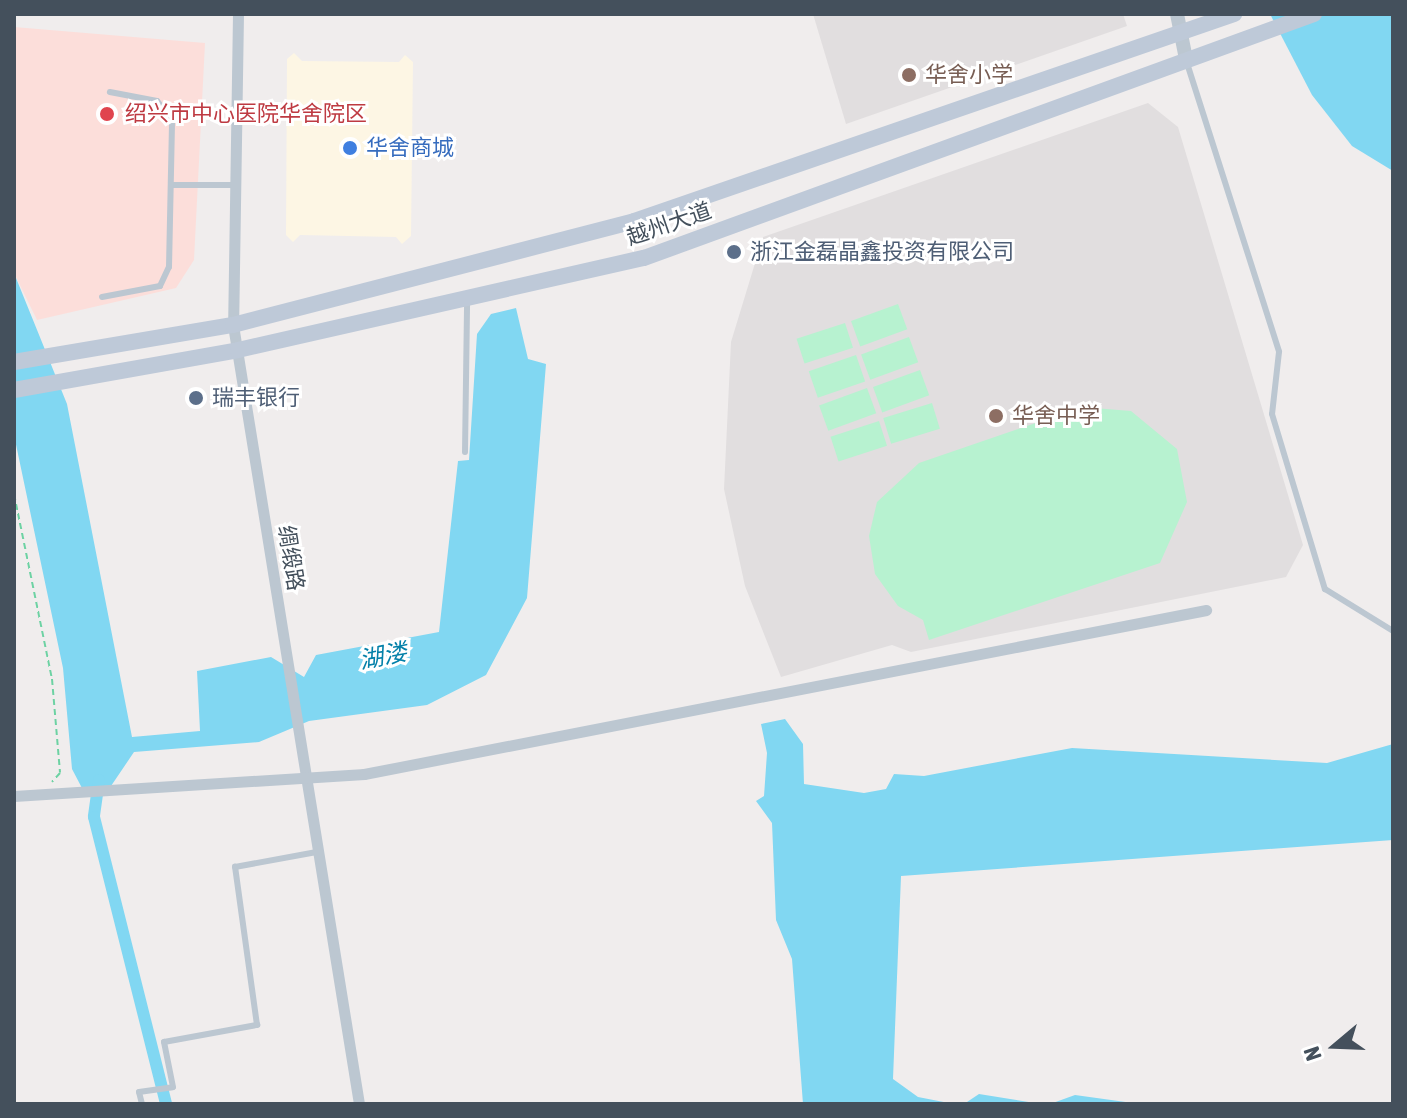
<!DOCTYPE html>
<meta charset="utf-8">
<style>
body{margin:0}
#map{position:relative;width:1407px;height:1118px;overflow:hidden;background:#f0eded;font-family:"Asap Condensed","Noto Sans SC",sans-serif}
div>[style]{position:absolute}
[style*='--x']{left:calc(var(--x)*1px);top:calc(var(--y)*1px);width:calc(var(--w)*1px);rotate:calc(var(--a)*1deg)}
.commercial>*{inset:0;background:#fdf6e4}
.education>*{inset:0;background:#e1dedf}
.medical>*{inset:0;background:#fcdeda}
.green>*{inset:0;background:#b7f2d0;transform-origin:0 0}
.water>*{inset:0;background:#81d7f2}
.canal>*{height:12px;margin:-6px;padding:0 6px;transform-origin:6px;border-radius:6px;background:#81d7f2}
.path>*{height:2px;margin-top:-1px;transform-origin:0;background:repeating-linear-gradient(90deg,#6dd2a3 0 6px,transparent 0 10px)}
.service>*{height:6px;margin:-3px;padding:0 3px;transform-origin:3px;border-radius:3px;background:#bcc7d1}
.minor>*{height:11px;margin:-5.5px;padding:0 5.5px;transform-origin:5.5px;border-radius:5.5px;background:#bcc7d1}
.tertiary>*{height:14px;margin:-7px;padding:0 7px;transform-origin:7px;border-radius:7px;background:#bcc7d1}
.secondary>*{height:16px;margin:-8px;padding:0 8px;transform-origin:8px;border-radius:8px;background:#bec9d8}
.dots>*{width:22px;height:22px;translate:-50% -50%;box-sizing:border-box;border:4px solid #fff;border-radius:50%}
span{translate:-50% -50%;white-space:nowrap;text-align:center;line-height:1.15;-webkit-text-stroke:6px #fff;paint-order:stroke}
.education-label{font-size:22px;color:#785e54}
.left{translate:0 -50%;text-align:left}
.health-label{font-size:22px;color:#be3a42}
.shop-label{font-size:22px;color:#366cbe}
.street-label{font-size:22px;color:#44505c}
.service-label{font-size:22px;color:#4e5e75}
.water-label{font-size:24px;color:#0380a9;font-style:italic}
.frame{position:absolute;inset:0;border:16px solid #44505c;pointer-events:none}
.north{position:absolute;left:1295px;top:1006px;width:80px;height:80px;-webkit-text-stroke:6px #fff;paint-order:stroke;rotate:251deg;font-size:22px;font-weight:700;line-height:32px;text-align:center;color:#44505c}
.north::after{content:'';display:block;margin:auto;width:28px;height:36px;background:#44505c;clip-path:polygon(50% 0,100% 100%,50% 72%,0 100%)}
</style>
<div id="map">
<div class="commercial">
<div style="clip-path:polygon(294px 53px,302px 61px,399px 62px,405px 55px,413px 62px,411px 236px,402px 244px,396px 237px,300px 235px,293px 242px,286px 235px,287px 59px)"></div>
</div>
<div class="education">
<div style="clip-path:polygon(813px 14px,1123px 14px,1127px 26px,846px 124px)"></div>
<div style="clip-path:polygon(1148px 103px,1178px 127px,1303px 545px,1286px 577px,911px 652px,892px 645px,781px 677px,745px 586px,724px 489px,731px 342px,763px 237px)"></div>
</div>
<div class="medical">
<div style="clip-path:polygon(14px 27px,205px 43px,194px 260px,176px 288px,37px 320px,14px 273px)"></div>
</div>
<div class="green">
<div style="left:898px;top:304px;width:27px;height:50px;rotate:70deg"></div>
<div style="left:845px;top:323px;width:26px;height:51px;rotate:72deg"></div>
<div style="left:909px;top:337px;width:27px;height:51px;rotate:70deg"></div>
<div style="left:856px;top:355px;width:28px;height:50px;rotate:71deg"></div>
<div style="left:920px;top:370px;width:27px;height:50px;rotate:70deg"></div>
<div style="left:867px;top:388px;width:27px;height:51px;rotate:70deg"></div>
<div style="left:932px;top:403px;width:27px;height:51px;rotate:73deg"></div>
<div style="clip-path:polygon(1082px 407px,1131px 411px,1177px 449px,1187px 502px,1160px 563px,929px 640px,923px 620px,898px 606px,875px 574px,869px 536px,877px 502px,919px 463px)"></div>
<div style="left:879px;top:421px;width:26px;height:51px;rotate:72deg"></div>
</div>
<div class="water">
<div style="clip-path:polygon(1270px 14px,1393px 14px,1393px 171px,1352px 146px,1312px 95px)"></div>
<div style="clip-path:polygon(14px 273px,67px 404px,132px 737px,200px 731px,197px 671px,271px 657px,304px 677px,316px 655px,439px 632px,458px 461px,469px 460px,477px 334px,491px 314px,516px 308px,528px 359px,546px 364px,527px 598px,486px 675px,427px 705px,309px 721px,259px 742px,134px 752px,109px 789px,83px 790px,72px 769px,63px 668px,14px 435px)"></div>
<div style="clip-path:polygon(785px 719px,803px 744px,804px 784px,864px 793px,886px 789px,894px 774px,924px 776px,1072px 748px,1327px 763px,1393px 744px,1393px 840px,901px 876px,893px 1079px,918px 1097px,954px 1104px,803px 1104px,792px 959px,776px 920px,772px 823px,756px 801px,764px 796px,767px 753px,761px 724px)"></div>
<div style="clip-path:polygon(979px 1094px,1041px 1104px,964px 1104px)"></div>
<div style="clip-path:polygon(1075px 1095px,1140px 1104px,1050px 1104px)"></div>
</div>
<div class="canal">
<div style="--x:99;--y:780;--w:37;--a:98"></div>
<div style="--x:94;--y:817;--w:296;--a:75.9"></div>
</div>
<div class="path">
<div style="--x:14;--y:494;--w:189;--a:78.4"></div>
<div style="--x:52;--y:679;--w:94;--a:85.1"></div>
<div style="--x:60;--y:773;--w:12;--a:132"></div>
</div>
<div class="service">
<div style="--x:1186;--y:60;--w:306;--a:72.3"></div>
<div style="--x:1279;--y:352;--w:62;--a:96.4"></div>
<div style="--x:1272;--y:414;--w:183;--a:73.2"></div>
<div style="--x:1325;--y:589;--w:80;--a:31.7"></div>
<div style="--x:173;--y:185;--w:62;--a:0"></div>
<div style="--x:102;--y:297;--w:59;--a:-10.7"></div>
<div style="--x:160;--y:286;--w:21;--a:-65"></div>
<div style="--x:169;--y:267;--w:147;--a:-88.8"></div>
<div style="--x:172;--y:120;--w:24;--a:-128"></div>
<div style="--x:157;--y:101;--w:48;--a:-169.2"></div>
<div style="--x:465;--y:452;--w:150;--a:-89.2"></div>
<div style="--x:142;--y:1104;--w:12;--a:-104"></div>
<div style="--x:139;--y:1092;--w:34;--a:-8"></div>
<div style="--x:173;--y:1087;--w:46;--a:-101.3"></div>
<div style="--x:164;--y:1042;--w:95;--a:-10.4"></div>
<div style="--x:257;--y:1025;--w:160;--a:-97.9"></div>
<div style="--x:235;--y:867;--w:83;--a:-10.4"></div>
</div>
<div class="minor">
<div style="--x:238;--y:14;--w:311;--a:90.9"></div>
<div style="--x:233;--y:325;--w:789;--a:80.81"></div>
<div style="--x:14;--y:796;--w:351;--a:-3.6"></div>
<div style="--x:364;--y:774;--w:858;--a:-11.02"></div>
</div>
<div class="tertiary">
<div style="--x:1177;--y:14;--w:46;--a:78.7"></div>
</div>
<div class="secondary">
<div style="--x:14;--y:362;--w:222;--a:-9.6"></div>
<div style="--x:233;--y:325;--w:414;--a:-14.5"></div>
<div style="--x:634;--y:221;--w:635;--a:-19.03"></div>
<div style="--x:14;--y:390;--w:228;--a:-10.1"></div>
<div style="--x:238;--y:350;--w:416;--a:-12.8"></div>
<div style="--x:644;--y:258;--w:713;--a:-20.01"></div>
</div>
<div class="dots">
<div style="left:909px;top:75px;background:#8d6e63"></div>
<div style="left:107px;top:114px;background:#e0444e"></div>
<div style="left:350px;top:148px;background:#3f7fe0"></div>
<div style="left:734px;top:252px;background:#5c6f8a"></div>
<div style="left:196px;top:398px;background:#5c6f8a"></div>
<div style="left:996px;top:416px;background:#8d6e63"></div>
</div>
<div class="education-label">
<span class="left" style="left:925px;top:75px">华舍小学</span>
<span class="left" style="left:1012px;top:416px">华舍中学</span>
</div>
<div class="health-label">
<span class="left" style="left:125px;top:114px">绍兴市中心医院华舍院区</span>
</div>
<div class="shop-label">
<span class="left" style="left:366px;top:148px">华舍商城</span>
</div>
<div class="street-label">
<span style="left:669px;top:224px;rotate:-19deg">越州大道</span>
<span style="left:291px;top:558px;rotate:81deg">绸缎路</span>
</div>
<div class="service-label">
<span class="left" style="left:750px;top:252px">浙江金磊晶鑫投资有限公司</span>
<span class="left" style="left:212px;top:398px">瑞丰银行</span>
</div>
<div class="water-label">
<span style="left:383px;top:656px;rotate:-11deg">湖溇</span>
</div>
<div class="frame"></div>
<div class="north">N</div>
</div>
